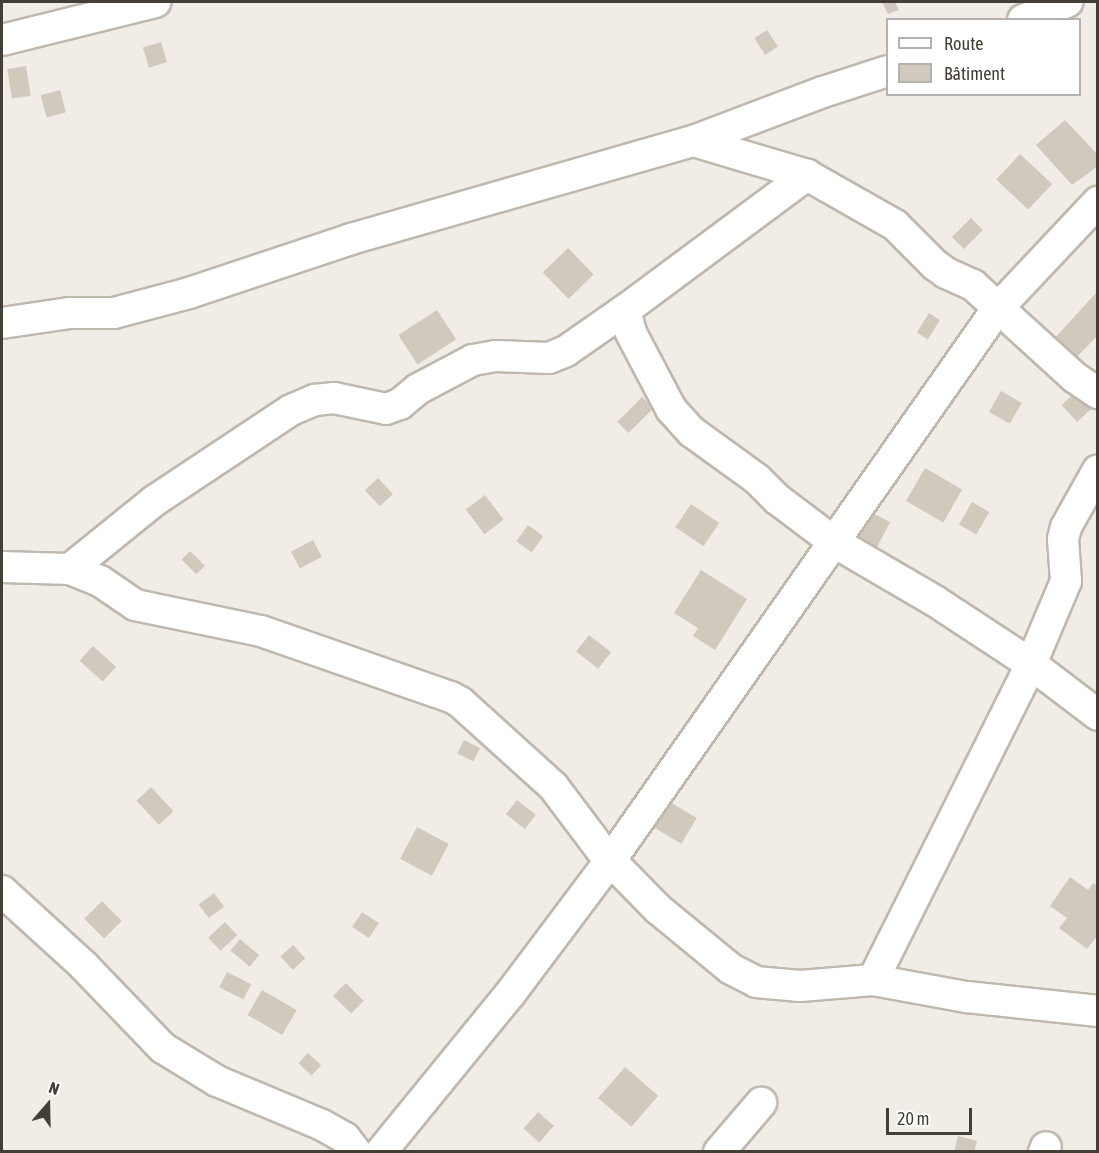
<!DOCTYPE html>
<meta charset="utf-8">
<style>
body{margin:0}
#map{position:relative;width:1099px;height:1153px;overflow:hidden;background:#f1ede6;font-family:"Asap Condensed",sans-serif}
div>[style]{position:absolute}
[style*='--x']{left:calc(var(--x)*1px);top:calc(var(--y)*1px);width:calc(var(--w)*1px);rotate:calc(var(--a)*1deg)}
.building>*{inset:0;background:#d1c9bd;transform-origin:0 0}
.roads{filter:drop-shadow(2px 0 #beb8ad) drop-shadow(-2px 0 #beb8ad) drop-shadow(0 2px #beb8ad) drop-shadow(0 -2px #beb8ad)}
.minor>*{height:30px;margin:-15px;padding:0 15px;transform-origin:15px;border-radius:15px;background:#fff}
span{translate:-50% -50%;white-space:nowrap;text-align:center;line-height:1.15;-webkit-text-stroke:4.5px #fff;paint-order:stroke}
.frame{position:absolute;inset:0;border:3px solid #433e36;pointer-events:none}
.legend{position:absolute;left:886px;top:18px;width:195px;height:78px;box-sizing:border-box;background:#fff;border:2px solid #b4b2af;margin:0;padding:8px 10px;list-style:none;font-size:18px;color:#433e36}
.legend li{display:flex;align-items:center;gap:12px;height:30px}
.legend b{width:30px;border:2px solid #b4b2af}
.north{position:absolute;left:18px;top:1075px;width:60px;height:60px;-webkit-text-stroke:4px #fff;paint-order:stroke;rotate:20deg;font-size:16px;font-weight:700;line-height:24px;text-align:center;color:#433e36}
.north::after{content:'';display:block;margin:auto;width:21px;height:27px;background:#433e36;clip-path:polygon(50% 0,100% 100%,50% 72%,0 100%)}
.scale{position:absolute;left:886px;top:1108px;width:86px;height:27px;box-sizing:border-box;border:3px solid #433e36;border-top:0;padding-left:8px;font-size:18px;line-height:21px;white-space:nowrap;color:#433e36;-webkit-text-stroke:4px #fff;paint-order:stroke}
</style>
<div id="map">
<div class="building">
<div style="clip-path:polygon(882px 2px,895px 2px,899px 10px,888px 14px)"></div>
<div style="left:767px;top:30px;width:20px;height:15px;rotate:57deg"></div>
<div style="left:161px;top:42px;width:21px;height:19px;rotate:73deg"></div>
<div style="left:26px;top:66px;width:30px;height:19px;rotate:81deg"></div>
<div style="left:60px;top:90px;width:23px;height:20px;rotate:75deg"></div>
<div style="clip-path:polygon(1065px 120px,1098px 155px,1098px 166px,1072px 185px,1036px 145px)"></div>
<div style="left:1020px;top:154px;width:44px;height:35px;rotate:43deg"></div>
<div style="left:971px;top:218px;width:17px;height:27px;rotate:45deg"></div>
<div style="left:568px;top:248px;width:37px;height:35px;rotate:46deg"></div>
<div style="clip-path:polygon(1096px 293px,1098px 335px,1073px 361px,1052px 341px)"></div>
<div style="left:437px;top:310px;width:35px;height:46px;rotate:57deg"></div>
<div style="left:929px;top:313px;width:13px;height:23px;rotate:32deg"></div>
<div style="left:1082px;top:386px;width:23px;height:28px;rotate:47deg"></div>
<div style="left:1001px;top:391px;width:24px;height:24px;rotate:30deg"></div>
<div style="left:642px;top:397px;width:16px;height:35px;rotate:45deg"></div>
<div style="left:925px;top:468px;width:43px;height:38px;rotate:30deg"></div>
<div style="left:378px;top:478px;width:22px;height:18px;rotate:47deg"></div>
<div style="left:485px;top:495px;width:31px;height:24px;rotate:53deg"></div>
<div style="left:972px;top:502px;width:20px;height:26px;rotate:30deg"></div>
<div style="left:691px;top:504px;width:34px;height:28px;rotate:34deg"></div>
<div style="left:869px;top:511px;width:24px;height:28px;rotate:28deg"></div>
<div style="left:528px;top:525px;width:19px;height:20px;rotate:36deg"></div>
<div style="left:313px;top:540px;width:19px;height:25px;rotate:62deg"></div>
<div style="left:190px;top:551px;width:21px;height:12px;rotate:45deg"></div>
<div style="clip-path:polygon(701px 570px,747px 599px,715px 650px,693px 636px,698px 628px,674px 613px)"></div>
<div style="left:589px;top:635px;width:28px;height:21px;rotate:38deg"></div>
<div style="left:93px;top:646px;width:31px;height:20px;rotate:42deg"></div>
<div style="left:464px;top:740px;width:18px;height:15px;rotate:27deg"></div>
<div style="left:151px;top:787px;width:33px;height:20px;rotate:47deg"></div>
<div style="left:665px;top:799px;width:37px;height:30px;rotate:31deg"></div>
<div style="left:517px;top:800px;width:24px;height:18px;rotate:38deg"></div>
<div style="left:417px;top:827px;width:36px;height:36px;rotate:28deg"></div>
<div style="clip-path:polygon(1070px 877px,1088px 890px,1093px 883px,1098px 886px,1098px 935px,1087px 949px,1059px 928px,1067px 918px,1050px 906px)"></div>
<div style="left:214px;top:893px;width:17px;height:19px;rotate:54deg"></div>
<div style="left:102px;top:901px;width:28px;height:25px;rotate:45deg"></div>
<div style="left:362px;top:912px;width:20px;height:18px;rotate:33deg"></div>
<div style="left:225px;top:922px;width:18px;height:23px;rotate:47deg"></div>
<div style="left:240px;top:939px;width:25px;height:15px;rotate:40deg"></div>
<div style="left:293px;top:945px;width:18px;height:17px;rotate:47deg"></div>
<div style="left:227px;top:972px;width:27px;height:17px;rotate:27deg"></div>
<div style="left:346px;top:983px;width:25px;height:18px;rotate:45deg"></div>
<div style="left:262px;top:990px;width:40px;height:29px;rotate:30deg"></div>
<div style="left:308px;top:1053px;width:18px;height:14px;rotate:43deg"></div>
<div style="left:625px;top:1067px;width:44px;height:41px;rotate:41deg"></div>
<div style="left:538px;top:1112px;width:21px;height:22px;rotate:41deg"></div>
<div style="clip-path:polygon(958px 1136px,977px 1141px,974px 1152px,954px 1152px)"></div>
</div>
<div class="roads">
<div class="minor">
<div style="--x:1023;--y:20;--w:48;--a:-22.2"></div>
<div style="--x:2;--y:40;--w:158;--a:-13.9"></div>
<div style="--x:693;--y:141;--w:119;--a:16.6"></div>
<div style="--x:807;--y:175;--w:101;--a:29.6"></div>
<div style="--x:895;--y:225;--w:57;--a:45"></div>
<div style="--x:935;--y:265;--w:14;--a:36"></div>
<div style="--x:946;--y:273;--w:30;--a:24"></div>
<div style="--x:973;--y:285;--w:137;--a:42.3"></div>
<div style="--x:1074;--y:377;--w:29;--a:34"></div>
<div style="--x:625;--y:310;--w:24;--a:75"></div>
<div style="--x:631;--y:333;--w:86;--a:62.2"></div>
<div style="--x:671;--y:409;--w:31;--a:48"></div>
<div style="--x:692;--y:432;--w:80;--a:35.9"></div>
<div style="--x:757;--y:479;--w:28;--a:45"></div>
<div style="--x:777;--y:499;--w:71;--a:37"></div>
<div style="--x:834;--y:542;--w:117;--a:30.3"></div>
<div style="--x:935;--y:601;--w:115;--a:33.3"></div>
<div style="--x:1031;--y:664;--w:84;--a:37.3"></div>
<div style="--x:2;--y:323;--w:69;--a:-8.4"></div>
<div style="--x:70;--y:313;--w:44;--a:0"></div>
<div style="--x:114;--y:313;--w:78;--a:-14.9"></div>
<div style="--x:189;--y:293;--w:171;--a:-18.4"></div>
<div style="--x:351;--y:239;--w:356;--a:-16"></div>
<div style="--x:693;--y:141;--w:139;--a:-20.7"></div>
<div style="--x:823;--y:92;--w:68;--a:-17.9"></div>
<div style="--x:2;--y:567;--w:68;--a:1.7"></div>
<div style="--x:70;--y:569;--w:32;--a:22"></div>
<div style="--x:100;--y:581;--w:42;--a:34.4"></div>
<div style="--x:135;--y:605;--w:129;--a:11.7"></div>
<div style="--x:261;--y:631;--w:201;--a:19.2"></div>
<div style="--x:451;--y:697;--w:10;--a:29"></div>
<div style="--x:460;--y:702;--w:125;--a:42.1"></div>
<div style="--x:553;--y:786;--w:86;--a:53"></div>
<div style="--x:605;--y:855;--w:76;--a:45.5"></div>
<div style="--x:658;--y:909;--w:94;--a:39.4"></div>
<div style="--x:731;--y:969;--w:28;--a:27"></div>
<div style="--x:756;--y:982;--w:44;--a:5.2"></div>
<div style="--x:800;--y:986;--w:73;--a:-4.7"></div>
<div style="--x:873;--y:980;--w:96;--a:10.3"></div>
<div style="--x:967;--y:997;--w:132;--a:6.1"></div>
<div style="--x:70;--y:569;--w:108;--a:-39"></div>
<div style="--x:154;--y:501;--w:164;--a:-33.6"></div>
<div style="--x:291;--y:410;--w:26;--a:-23"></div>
<div style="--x:315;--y:400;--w:19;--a:-6"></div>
<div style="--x:334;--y:398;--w:53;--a:11.9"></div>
<div style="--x:386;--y:409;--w:15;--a:-20"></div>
<div style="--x:400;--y:404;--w:23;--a:-40"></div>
<div style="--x:418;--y:389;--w:62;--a:-27.8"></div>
<div style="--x:473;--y:360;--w:23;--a:-10"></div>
<div style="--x:496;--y:356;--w:53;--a:2.2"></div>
<div style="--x:549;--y:358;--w:18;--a:-22"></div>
<div style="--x:566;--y:351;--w:72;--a:-34.8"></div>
<div style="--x:625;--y:310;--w:227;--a:-36.6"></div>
<div style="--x:2;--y:891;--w:110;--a:42.4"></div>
<div style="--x:83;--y:965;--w:115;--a:46.1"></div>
<div style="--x:163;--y:1048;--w:63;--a:31.4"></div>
<div style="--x:217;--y:1081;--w:114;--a:22.7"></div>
<div style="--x:322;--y:1125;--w:26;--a:29"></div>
<div style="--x:345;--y:1138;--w:18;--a:52"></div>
<div style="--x:873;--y:980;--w:353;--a:-63.4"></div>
<div style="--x:1031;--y:664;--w:90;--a:-67.1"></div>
<div style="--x:1066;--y:581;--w:42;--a:-94.1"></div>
<div style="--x:1063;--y:539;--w:12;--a:-76"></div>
<div style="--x:1066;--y:527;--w:65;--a:-60.7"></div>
<div style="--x:381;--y:1152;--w:204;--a:-50.8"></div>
<div style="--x:510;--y:994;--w:166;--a:-53.1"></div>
<div style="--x:610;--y:861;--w:676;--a:-54.95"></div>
<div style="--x:998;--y:308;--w:146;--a:-46.7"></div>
<div style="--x:719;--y:1152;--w:65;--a:-49.4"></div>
<div style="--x:1044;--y:1152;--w:5;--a:-68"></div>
</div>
</div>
<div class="frame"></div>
<ul class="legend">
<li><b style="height:8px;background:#fff"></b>Route</li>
<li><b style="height:16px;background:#d1c9bd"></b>Bâtiment</li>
</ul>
<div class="north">N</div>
<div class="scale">20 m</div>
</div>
